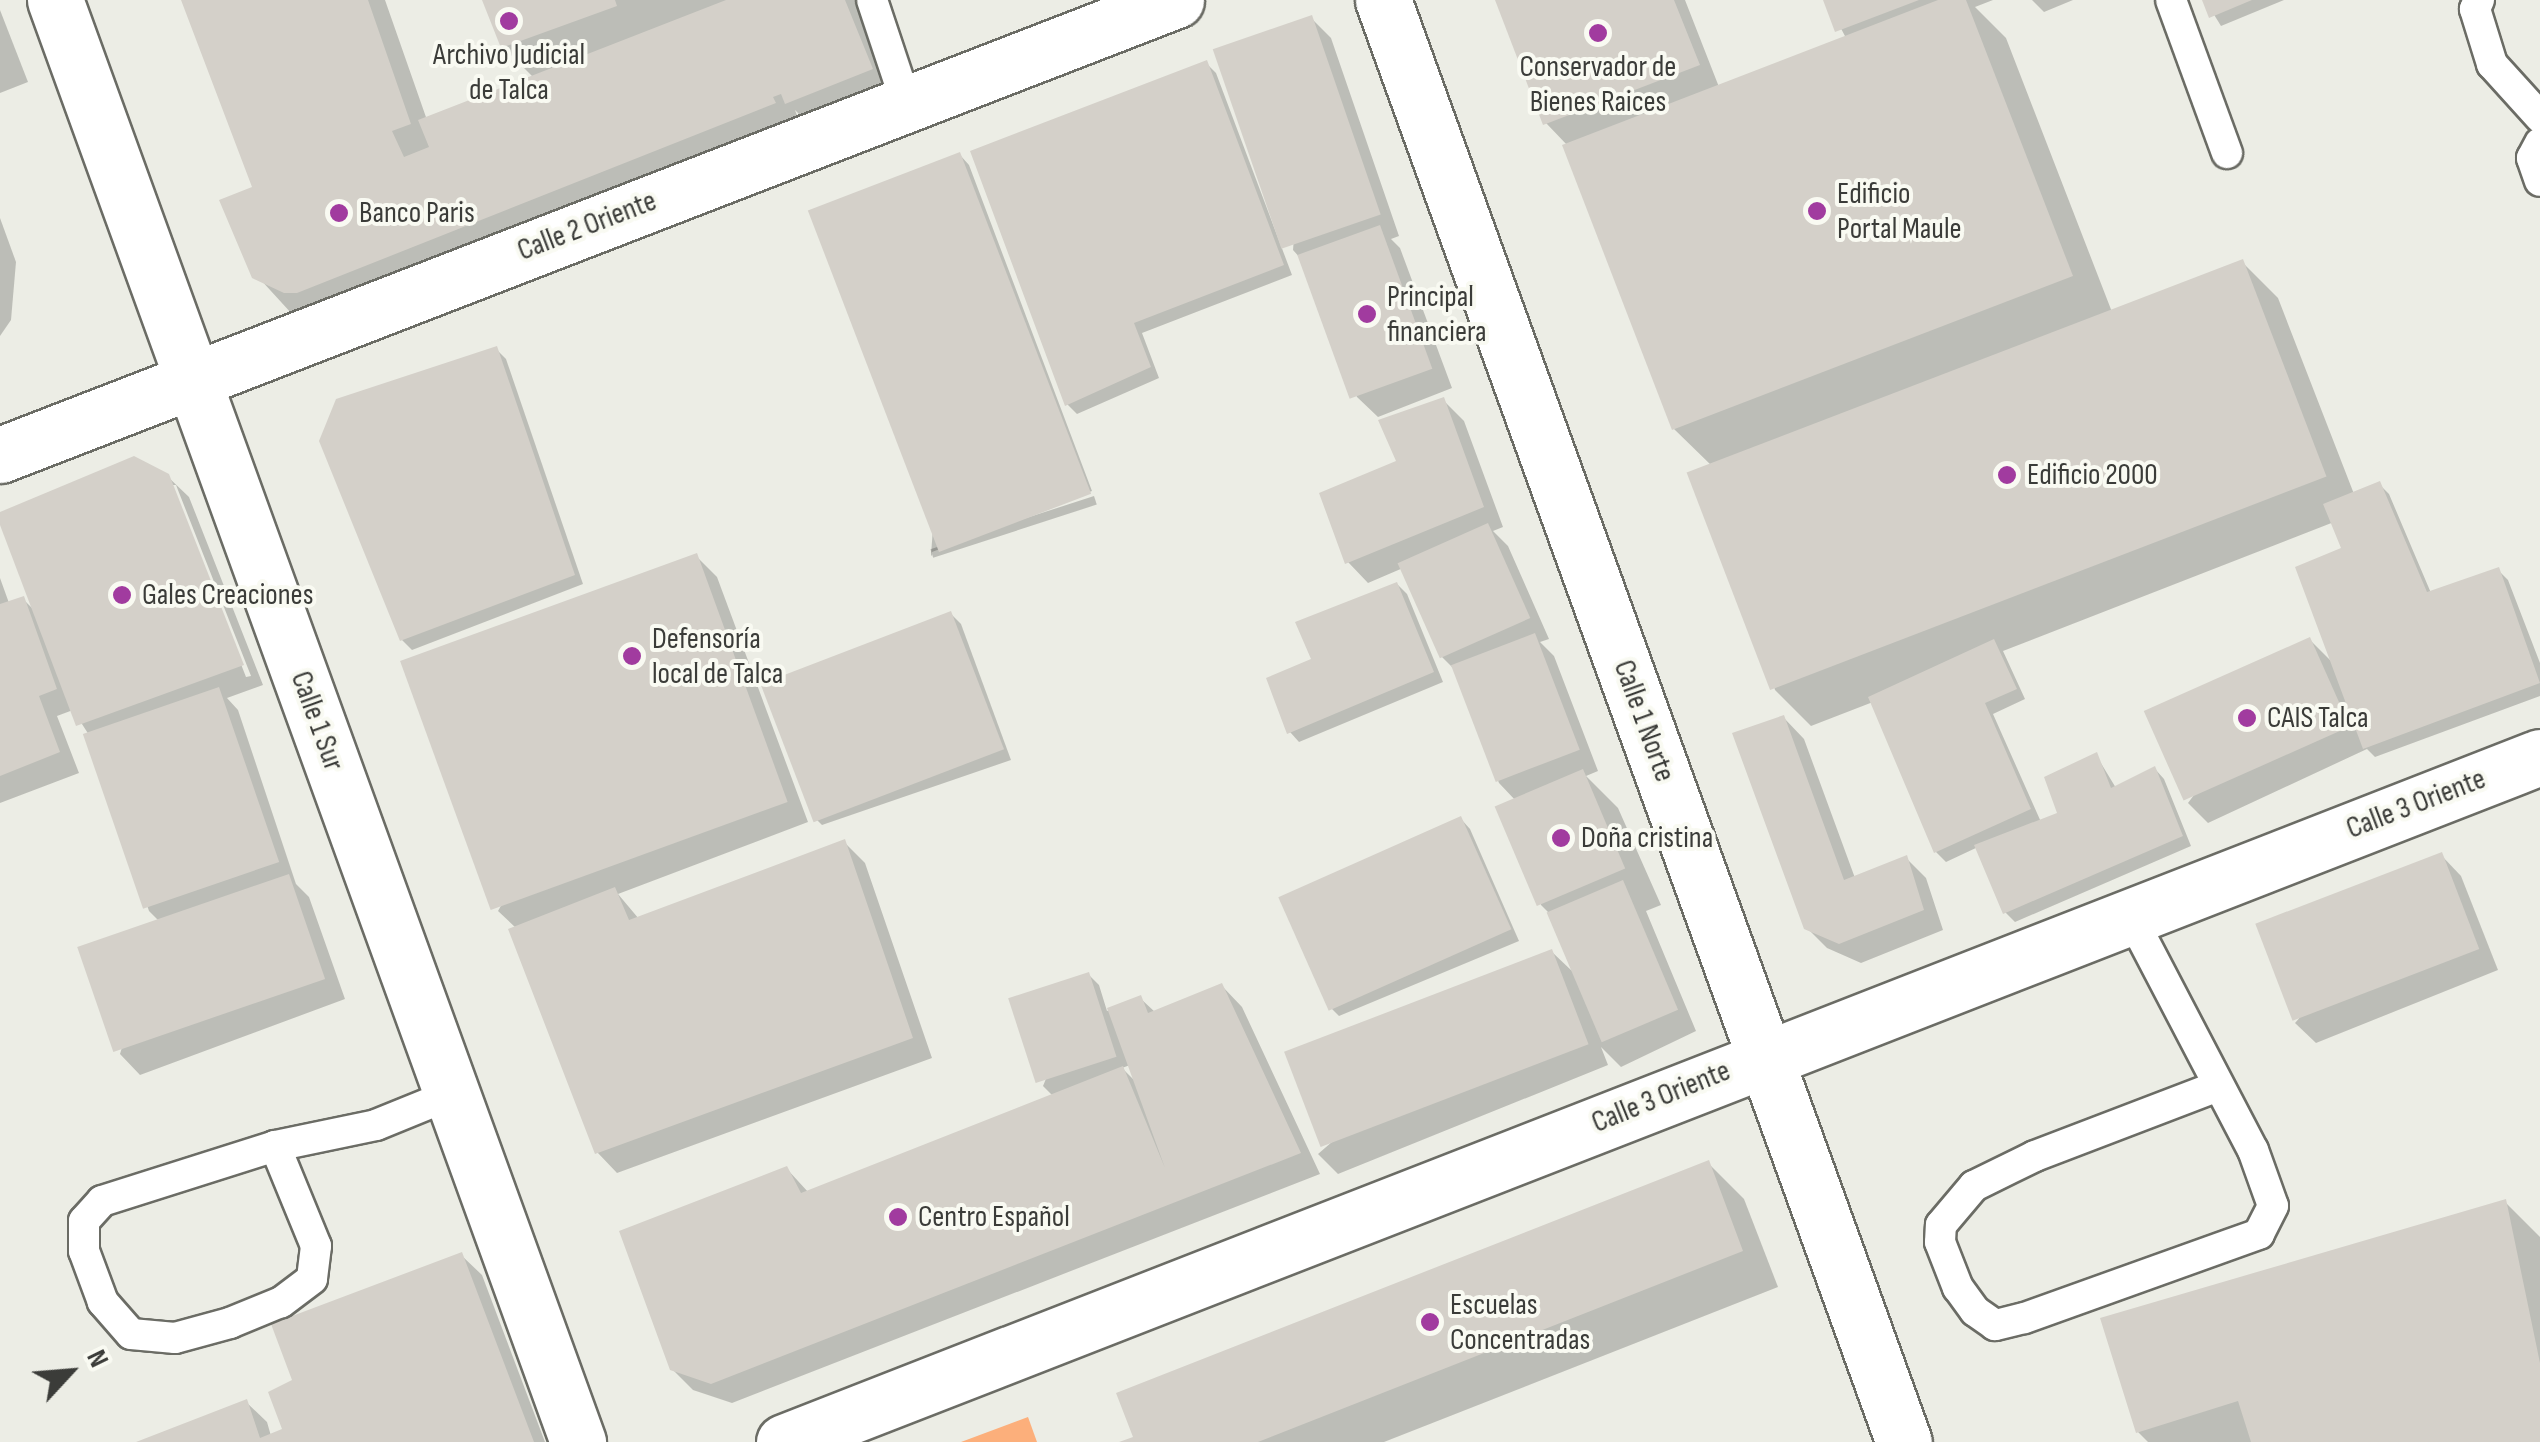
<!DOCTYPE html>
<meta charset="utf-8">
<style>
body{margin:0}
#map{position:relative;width:2540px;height:1442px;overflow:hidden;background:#ecede5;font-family:"Sofia Sans Condensed",sans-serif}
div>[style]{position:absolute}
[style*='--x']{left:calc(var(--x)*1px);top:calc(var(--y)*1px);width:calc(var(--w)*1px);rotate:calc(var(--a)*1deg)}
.green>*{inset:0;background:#fcaf7b}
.shadow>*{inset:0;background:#0003;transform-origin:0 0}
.building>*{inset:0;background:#d4d0c9;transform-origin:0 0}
.roads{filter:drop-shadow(2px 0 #6b6c65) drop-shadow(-2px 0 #6b6c65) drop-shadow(0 2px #6b6c65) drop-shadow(0 -2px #6b6c65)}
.service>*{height:30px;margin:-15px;padding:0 15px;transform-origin:15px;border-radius:15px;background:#fff}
.tertiary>*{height:55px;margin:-27.5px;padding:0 27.5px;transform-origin:27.5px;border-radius:27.5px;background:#fff}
.secondary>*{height:55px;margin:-27.5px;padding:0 27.5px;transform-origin:27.5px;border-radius:27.5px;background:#fff}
.dots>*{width:28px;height:28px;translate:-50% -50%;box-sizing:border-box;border:5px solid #f9faf2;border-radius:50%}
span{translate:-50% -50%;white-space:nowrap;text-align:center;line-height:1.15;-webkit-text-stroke:8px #f9faf2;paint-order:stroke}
.poi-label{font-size:30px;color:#3b3c39}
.left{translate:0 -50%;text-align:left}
.street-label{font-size:30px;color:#3b3c39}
.north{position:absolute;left:20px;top:1322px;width:100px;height:100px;-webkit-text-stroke:8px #f9faf2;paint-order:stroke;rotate:64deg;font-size:28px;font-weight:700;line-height:40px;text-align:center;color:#3b3c39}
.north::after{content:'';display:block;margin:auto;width:35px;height:45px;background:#3b3c39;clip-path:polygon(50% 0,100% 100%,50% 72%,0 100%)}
</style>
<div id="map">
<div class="green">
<div style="clip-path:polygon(1028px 1417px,1037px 1442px,961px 1442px)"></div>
</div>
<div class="shadow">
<div style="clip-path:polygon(185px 0,385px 0,427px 120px,534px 78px,503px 47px,485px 0,856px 0,892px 90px,808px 123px,795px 110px,803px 132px,292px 314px,248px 266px,255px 188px)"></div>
<div style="clip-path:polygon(1498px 0,1685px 0,1719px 87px,1846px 38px,1826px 0,1993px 0,1975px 7px,2006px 38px,2112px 312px,2242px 262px,2278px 298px,2354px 494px,2379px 484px,2389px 494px,2431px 593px,2498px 570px,2508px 580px,2540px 663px,2540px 696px,2375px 757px,2367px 749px,2208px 823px,2188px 803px,2310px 640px,2335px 665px,2345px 550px,2334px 522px,2003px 651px,2025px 699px,1993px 714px,2041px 822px,2061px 814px,2096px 755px,2116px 788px,2155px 769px,2164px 779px,2191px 846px,2015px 922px,2005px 912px,1978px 847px,1946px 862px,1936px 852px,1873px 702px,1811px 726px,1775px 690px,1713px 467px,1674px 429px,1568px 146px,1546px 123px)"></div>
<div style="clip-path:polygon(2032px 0,2073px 0,2044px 12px)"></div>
<div style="clip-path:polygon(2205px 0,2284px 0,2221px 26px)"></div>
<div style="clip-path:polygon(0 10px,28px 82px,0 93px)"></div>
<div style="clip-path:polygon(1311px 18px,1331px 38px,1399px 236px,1391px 239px,1400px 248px,1452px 388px,1378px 417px,1357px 397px,1302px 260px,1293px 250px)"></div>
<div style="clip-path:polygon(1206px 63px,1216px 73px,1292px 275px,1142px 333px,1159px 378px,1077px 414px,1067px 404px)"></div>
<div style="clip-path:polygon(960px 155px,969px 165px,1092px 491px,932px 552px,932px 556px,931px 555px)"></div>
<div style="clip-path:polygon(0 218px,16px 262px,11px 320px,0 336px)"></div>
<div style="clip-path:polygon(496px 349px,506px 359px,583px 584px,412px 650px,402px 640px)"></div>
<div style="clip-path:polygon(1443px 400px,1464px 421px,1503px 527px,1493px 531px,1508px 546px,1549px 639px,1540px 642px,1554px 656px,1598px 771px,1586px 776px,1618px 808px,1661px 905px,1646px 911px,1696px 1031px,1621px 1067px,1601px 1047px,1608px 1065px,1338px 1174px,1318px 1154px,1552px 952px,1572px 971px,1549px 913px,1541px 905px,1516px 801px,1499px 783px,1455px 670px,1439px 654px,1403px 568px,1368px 583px,1348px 562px,1400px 462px)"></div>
<div style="clip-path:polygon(evenodd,167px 476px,189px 497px,263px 685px,227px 698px,238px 710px,296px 884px,309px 897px,345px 999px,140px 1075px,120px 1054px,160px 922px,149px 911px,89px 735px,73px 710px,57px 716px,79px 773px,0 803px,0 578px,9px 603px,23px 599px,35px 611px,0 515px,167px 476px,171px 485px,176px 485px,251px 676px,246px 677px,171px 485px)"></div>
<div style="left:1094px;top:496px;width:9px;height:172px;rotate:72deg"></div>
<div style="clip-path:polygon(696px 556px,717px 577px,808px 822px,618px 894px,639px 919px,844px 842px,865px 863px,932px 1058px,617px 1173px,597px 1152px,516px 928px,498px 911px)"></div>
<div style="clip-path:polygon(1397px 584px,1407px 594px,1443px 682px,1299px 742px,1290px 732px,1314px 660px)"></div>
<div style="clip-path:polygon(951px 614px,961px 624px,1011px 760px,822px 825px,812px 815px)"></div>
<div style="clip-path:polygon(1784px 718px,1804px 739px,1855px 878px,1906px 858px,1926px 878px,1943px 930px,1861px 963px,1827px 948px,1806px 927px)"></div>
<div style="clip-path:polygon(1461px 819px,1470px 829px,1519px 941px,1339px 1016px,1329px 1006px)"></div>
<div style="clip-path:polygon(2441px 855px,2461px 876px,2498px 970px,2316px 1043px,2295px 1023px)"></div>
<div style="clip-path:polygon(evenodd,1089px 975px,1099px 985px,1107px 1011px,1140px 998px,1156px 1013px,1222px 986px,1242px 1007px,1320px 1174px,732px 1403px,693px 1390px,672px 1369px,787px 1169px,809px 1193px,1053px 1096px,1043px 1086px,1089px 975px,1130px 1065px,1137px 1083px,1122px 1068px,1130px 1065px)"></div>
<div style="clip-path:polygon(1708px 1163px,1744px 1199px,1778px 1287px,1384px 1442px,1125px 1442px)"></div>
<div style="clip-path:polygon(2505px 1202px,2540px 1237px,2540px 1442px,2148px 1442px,2138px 1432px)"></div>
<div style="clip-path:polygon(461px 1255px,482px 1275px,545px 1442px,142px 1442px,246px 1402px,267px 1422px,271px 1436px,285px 1431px,295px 1381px)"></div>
</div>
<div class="building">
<div style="clip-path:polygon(181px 0,368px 0,411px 124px,392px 131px,404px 157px,429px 147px,418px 120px,726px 0,845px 0,873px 69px,785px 104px,781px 94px,773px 97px,776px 103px,297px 293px,284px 293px,252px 278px,219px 200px,252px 187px)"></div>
<div style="clip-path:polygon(482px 0,615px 0,617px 6px,501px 48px)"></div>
<div style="clip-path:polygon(1495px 0,1674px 0,1700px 65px,1543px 125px)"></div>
<div style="clip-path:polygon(1823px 0,1919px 0,1835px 32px)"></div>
<div style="clip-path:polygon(1938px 0,1966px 0,2073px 276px,1672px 430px,1562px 145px)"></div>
<div style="clip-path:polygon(2202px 0,2252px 0,2209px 18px)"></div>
<div style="left:1312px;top:15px;width:211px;height:105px;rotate:71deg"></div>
<div style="clip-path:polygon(1207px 60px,1284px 265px,1134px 323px,1151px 367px,1065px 406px,970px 151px)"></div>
<div style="left:960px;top:152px;width:366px;height:163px;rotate:69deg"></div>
<div style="left:1380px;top:225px;width:153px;height:88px;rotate:70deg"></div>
<div style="left:2243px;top:259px;width:233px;height:596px;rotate:69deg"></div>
<div style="clip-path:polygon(497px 346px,575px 575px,400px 641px,319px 441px,336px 399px)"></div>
<div style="clip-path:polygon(1444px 397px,1484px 507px,1345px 564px,1319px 493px,1396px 461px,1378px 420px)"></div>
<div style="clip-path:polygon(134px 456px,169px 474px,244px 665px,76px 726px,0 525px,0 512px)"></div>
<div style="clip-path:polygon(2380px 481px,2427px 592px,2499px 567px,2540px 683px,2363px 749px,2295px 567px,2341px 548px,2323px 504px)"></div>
<div style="left:1488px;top:523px;width:104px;height:99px;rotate:66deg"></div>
<div style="left:697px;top:553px;width:265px;height:316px;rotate:70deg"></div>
<div style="clip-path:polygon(1397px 582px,1434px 672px,1287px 734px,1266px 678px,1311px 659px,1295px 622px)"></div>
<div style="clip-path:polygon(24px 596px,57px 689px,39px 696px,60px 752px,0 776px,0 604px)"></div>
<div style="left:951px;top:611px;width:148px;height:204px;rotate:69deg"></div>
<div style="left:1535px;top:633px;width:125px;height:90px;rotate:69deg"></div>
<div style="left:2310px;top:637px;width:98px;height:182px;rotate:66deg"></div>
<div style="clip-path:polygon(1994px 639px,2017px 689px,1985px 703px,2031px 809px,1934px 853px,1868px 697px)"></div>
<div style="left:219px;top:687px;width:185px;height:144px;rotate:71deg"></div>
<div style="clip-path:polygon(1784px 715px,1844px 880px,1907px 855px,1924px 910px,1839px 944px,1804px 929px,1732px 733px)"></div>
<div style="clip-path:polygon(2097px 752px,2111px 788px,2155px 766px,2183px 836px,2003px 914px,1974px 845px,2057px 813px,2044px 777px)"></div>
<div style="left:1583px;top:769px;width:108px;height:96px;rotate:67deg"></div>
<div style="left:1461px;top:816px;width:124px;height:200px;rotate:66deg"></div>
<div style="clip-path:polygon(845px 839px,913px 1038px,595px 1154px,508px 929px,615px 887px,629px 920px)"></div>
<div style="left:2442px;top:852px;width:104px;height:200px;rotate:69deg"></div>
<div style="left:289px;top:874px;width:111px;height:224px;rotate:71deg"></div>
<div style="left:1623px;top:880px;width:141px;height:83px;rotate:67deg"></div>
<div style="left:1552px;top:949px;width:102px;height:287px;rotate:69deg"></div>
<div style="left:1089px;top:972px;width:89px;height:85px;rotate:72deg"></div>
<div style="clip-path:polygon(1222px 983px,1301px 1153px,711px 1384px,670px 1370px,619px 1231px,787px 1166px,801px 1193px,1123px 1066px,1165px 1168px,1107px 1008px,1141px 995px,1148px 1013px)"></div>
<div style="clip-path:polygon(1709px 1160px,1743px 1251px,1258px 1442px,1119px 1442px,1133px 1437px,1116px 1393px)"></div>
<div style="clip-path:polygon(2506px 1199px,2540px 1363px,2540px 1442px,2251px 1442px,2238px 1401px,2136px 1433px,2100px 1318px)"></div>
<div style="clip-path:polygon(462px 1252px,534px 1442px,136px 1442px,247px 1399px,260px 1438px,282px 1429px,268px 1392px,292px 1380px,271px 1324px)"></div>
</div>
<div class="roads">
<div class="service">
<div style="--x:872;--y:0;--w:111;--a:71.6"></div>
<div style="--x:2171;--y:0;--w:163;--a:69.9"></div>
<div style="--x:2479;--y:0;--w:10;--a:114"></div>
<div style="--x:2475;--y:9;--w:58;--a:72.8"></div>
<div style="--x:2492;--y:64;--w:72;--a:47.8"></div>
<div style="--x:2540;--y:143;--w:17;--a:118"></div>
<div style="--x:2532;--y:158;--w:24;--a:71"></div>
<div style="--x:2130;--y:915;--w:265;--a:62.4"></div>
<div style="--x:2253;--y:1150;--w:59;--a:70.3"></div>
<div style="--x:2273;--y:1206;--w:31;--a:117"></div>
<div style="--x:2259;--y:1234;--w:250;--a:160.3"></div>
<div style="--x:2024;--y:1318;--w:30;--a:166"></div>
<div style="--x:1995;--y:1325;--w:24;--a:-145"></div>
<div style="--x:1975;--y:1311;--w:29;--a:-126"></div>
<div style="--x:1958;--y:1288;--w:49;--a:-111.4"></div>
<div style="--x:1940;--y:1242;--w:17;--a:-87"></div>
<div style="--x:1941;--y:1225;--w:51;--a:-49.8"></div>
<div style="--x:1974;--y:1186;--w:68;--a:-26.2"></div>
<div style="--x:2035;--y:1156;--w:196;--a:-20.9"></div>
<div style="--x:275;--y:1146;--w:108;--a:67.7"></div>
<div style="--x:316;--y:1246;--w:33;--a:97"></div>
<div style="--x:312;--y:1279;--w:39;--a:143"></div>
<div style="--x:281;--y:1302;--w:55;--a:157.6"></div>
<div style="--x:230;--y:1323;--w:57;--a:164.7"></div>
<div style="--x:175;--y:1338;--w:44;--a:-174.8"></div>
<div style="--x:131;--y:1334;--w:43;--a:-131.2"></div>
<div style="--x:103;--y:1302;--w:54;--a:-110.4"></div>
<div style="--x:84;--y:1251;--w:30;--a:-90"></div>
<div style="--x:84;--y:1221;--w:27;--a:-48"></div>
<div style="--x:102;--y:1201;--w:182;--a:-17.6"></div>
<div style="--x:275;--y:1146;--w:103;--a:-11.7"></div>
<div style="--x:376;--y:1125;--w:82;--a:-22.2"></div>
</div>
<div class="tertiary">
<div style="--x:55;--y:0;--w:1534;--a:70.06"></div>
<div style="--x:0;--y:455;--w:1261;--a:-21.15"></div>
<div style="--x:784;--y:1442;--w:1885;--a:-21.31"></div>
</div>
<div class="secondary">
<div style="--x:1383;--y:0;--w:1533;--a:70.14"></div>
</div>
</div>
<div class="dots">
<div style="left:509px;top:21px;background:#a13b9f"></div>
<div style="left:1598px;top:33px;background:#a13b9f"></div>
<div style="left:1817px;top:211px;background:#a13b9f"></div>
<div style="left:339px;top:213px;background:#a13b9f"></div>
<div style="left:1367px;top:314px;background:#a13b9f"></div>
<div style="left:2007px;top:475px;background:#a13b9f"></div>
<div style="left:122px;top:595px;background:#a13b9f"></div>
<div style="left:632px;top:656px;background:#a13b9f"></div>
<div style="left:2247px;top:718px;background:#a13b9f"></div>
<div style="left:1561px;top:838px;background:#a13b9f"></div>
<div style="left:898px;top:1217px;background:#a13b9f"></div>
<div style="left:1430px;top:1322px;background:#a13b9f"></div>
</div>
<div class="poi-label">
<span style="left:509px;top:72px">Archivo Judicial<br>de Talca</span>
<span style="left:1598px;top:84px">Conservador de<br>Bienes Raices</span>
<span class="left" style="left:1837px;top:211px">Edificio<br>Portal Maule</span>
<span class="left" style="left:359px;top:213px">Banco Paris</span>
<span class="left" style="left:1387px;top:314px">Principal<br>financiera</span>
<span class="left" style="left:2027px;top:475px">Edificio 2000</span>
<span class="left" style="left:142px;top:595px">Gales Creaciones</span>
<span class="left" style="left:652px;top:656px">Defensoría<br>local de Talca</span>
<span class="left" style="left:2267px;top:718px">CAIS Talca</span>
<span class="left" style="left:1581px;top:838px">Doña cristina</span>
<span class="left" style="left:918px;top:1217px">Centro Español</span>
<span class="left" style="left:1450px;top:1322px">Escuelas<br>Concentradas</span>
</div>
<div class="street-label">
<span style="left:587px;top:226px;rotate:-21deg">Calle 2 Oriente</span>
<span style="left:317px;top:721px;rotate:70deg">Calle 1 Sur</span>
<span style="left:1644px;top:721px;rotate:70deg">Calle 1 Norte</span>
<span style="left:2416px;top:804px;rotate:-21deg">Calle 3 Oriente</span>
<span style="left:1661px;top:1097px;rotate:-22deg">Calle 3 Oriente</span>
</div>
<div class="north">N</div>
</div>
